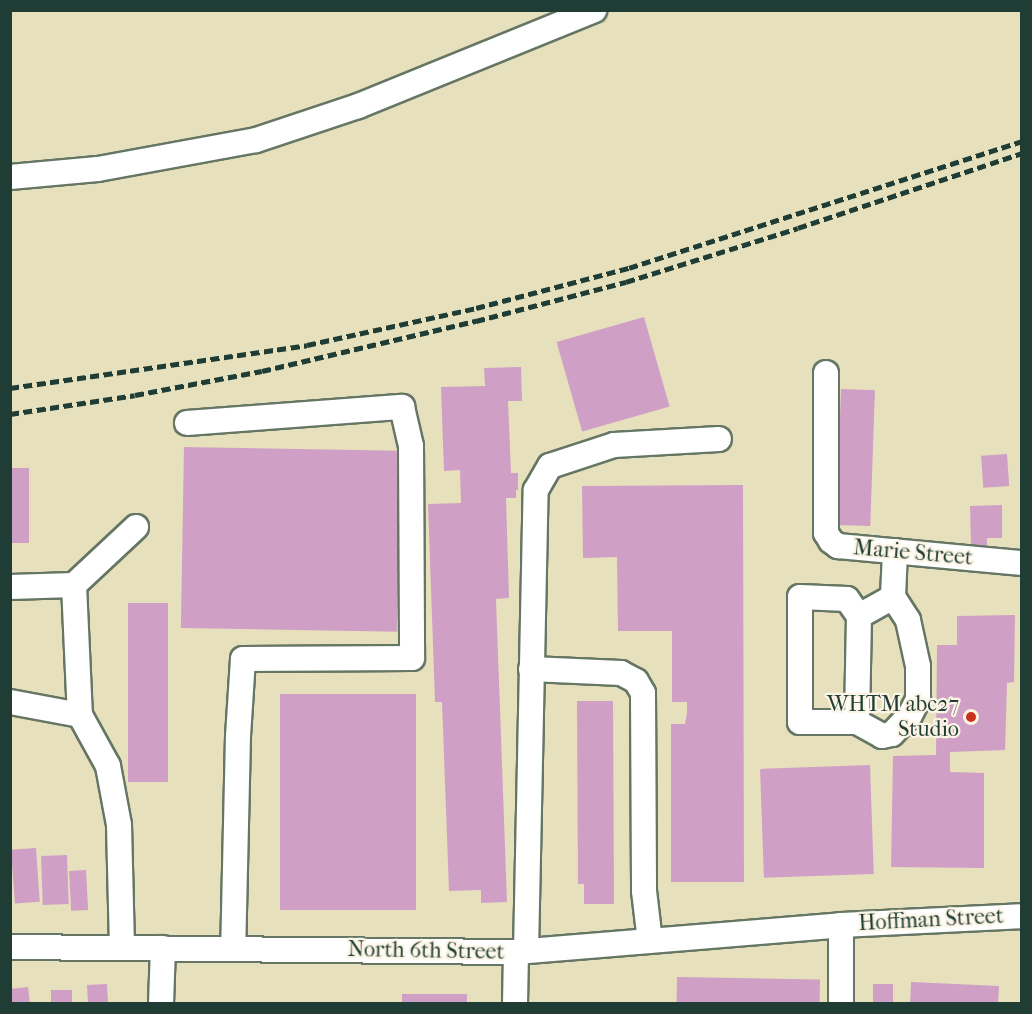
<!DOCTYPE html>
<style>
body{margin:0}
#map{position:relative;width:1032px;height:1014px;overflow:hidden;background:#e7e0bc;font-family:"IM FELL French Canon",serif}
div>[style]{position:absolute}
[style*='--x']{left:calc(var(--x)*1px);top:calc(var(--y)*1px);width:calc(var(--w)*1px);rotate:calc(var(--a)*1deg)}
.building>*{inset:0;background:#d09fc6;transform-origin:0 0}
.roads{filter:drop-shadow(2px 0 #657664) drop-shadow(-2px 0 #657664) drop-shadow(0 2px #657664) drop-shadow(0 -2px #657664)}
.minor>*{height:24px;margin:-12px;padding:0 12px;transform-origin:12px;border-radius:12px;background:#fff}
.rail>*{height:4.5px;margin-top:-2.25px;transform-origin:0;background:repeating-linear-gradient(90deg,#1f3d34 0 9px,transparent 0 13.5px)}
.dots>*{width:16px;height:16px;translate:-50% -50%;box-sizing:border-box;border:3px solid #fcf5e5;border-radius:50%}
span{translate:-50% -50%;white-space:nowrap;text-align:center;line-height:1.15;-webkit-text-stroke:4.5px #fcf5e5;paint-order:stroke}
.street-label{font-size:22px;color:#1f3d34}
.poi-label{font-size:22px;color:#1f3d34}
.right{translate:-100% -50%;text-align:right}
.frame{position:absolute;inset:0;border:12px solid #1f3d34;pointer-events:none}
</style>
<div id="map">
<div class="building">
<div style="left:644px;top:317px;width:93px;height:91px;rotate:74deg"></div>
<div style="clip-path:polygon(521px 367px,522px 401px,508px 401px,511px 473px,518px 473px,518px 490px,516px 490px,516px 498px,506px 498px,509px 598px,496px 599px,507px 902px,481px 903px,481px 890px,449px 891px,442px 702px,435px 702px,428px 504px,461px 503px,460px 470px,444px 471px,441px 387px,485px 386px,484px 368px)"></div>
<div style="left:841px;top:389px;width:34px;height:136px;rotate:2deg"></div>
<div style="left:184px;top:447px;width:216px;height:181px;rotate:1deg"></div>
<div style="left:1007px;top:454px;width:32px;height:26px;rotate:86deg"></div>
<div style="left:10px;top:468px;width:19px;height:75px"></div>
<div style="clip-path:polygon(743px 485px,744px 882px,671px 882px,671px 724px,685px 724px,687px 713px,687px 702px,672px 702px,672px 631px,618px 631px,617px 557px,583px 558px,582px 486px)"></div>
<div style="clip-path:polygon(1002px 505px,1002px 538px,987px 538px,987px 545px,971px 545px,970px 506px)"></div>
<div style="left:128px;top:603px;width:40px;height:179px"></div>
<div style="clip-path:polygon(1015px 615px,1014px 682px,1007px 683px,1005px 750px,950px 752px,950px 772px,984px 773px,984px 868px,891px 867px,893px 756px,936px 755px,937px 645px,957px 645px,957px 616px)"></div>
<div style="left:280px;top:694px;width:136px;height:216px"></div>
<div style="clip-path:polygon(577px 701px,613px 701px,614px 904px,584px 904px,584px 884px,578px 884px)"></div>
<div style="left:870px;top:765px;width:109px;height:110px;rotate:88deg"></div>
<div style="left:36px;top:848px;width:54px;height:25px;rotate:86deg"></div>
<div style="left:67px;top:855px;width:49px;height:26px;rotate:88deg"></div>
<div style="left:86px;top:870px;width:40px;height:17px;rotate:87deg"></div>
<div style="left:677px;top:977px;width:143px;height:27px;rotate:1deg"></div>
<div style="clip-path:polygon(911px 982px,999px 986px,998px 1004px,910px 1004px)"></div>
<div style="left:107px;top:984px;width:20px;height:20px;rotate:87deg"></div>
<div style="left:873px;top:984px;width:20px;height:20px"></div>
<div style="clip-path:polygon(28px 987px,30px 1004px,10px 1004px,10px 989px)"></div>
<div style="left:72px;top:990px;width:14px;height:21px;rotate:90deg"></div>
<div style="left:402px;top:994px;width:65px;height:10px"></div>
</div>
<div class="roads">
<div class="minor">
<div style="--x:10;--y:177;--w:88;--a:-5.2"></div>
<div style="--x:98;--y:169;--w:161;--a:-10.4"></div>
<div style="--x:256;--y:140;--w:108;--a:-18.4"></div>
<div style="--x:358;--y:106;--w:255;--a:-22.1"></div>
<div style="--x:826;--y:373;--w:160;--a:90"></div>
<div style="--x:826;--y:533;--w:9;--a:58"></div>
<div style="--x:831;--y:541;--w:9;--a:36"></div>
<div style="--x:838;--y:546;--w:185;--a:5.3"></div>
<div style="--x:187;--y:423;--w:216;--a:-4.3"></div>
<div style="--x:402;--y:407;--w:40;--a:77"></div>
<div style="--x:411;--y:446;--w:212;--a:89.7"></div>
<div style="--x:412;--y:658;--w:169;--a:179.7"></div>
<div style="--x:243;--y:659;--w:77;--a:93.7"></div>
<div style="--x:238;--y:736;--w:213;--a:91.3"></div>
<div style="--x:74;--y:585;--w:85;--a:-43.1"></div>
<div style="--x:10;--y:587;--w:64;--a:-1.8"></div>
<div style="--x:74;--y:585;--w:130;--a:87.4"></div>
<div style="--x:80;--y:715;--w:71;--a:-169.5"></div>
<div style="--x:800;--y:597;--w:47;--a:2.4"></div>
<div style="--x:847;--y:599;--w:21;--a:55"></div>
<div style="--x:859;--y:616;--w:106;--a:91.1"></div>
<div style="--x:857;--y:722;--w:57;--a:180"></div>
<div style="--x:800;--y:722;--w:125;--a:-90"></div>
<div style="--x:859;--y:616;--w:39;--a:-29"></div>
<div style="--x:893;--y:597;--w:46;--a:-87.5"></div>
<div style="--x:531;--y:669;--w:90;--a:2.5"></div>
<div style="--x:621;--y:673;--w:17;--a:28"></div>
<div style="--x:636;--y:681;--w:14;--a:60"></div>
<div style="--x:643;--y:693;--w:198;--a:89.7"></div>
<div style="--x:644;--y:891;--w:50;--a:83.2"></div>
<div style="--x:80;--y:715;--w:58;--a:61.2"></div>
<div style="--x:108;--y:766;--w:60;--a:79.4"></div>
<div style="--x:119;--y:825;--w:122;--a:88.6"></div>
<div style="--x:857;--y:722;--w:29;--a:29"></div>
<div style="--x:882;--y:736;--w:10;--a:-11"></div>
<div style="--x:892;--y:734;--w:26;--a:-47"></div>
<div style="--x:910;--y:715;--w:18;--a:-63"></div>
<div style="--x:918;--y:699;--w:33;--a:-90"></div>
<div style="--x:918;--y:666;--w:47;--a:-102.3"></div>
<div style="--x:908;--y:620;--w:27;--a:-123"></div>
<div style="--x:841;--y:925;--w:79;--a:90"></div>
<div style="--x:10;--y:947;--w:506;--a:0.57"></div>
<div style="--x:516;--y:952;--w:326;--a:-4.7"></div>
<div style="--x:841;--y:925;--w:181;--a:-2.8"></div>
<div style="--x:526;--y:951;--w:461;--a:-88.8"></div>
<div style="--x:536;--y:490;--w:28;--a:-60"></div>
<div style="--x:550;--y:466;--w:67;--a:-18.2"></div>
<div style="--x:614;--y:445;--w:105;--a:-3.3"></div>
<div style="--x:161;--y:1004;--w:56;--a:-88"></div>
<div style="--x:515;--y:1004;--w:52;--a:-88.9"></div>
</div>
</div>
<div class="rail">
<div style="--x:10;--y:388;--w:300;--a:-8.2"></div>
<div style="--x:307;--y:345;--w:173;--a:-12.3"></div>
<div style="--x:476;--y:308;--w:158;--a:-14.7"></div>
<div style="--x:629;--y:268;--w:413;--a:-17.9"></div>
<div style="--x:10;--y:414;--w:126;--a:-8.6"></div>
<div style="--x:135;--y:395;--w:129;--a:-10.7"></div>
<div style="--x:262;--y:371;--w:220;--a:-13.2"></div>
<div style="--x:476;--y:321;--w:155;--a:-14.6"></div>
<div style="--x:626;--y:282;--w:180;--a:-17.4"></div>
<div style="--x:798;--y:228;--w:236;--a:-18.5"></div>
</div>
<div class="dots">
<div style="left:971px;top:717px;background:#c8321e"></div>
</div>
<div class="street-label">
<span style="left:913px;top:553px;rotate:5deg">Marie Street</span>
<span style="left:931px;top:920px;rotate:-3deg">Hoffman Street</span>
<span style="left:426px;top:951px;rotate:1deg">North 6th Street</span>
</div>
<div class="poi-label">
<span class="right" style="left:959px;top:717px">WHTM abc27<br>Studio</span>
</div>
<div class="frame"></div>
</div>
